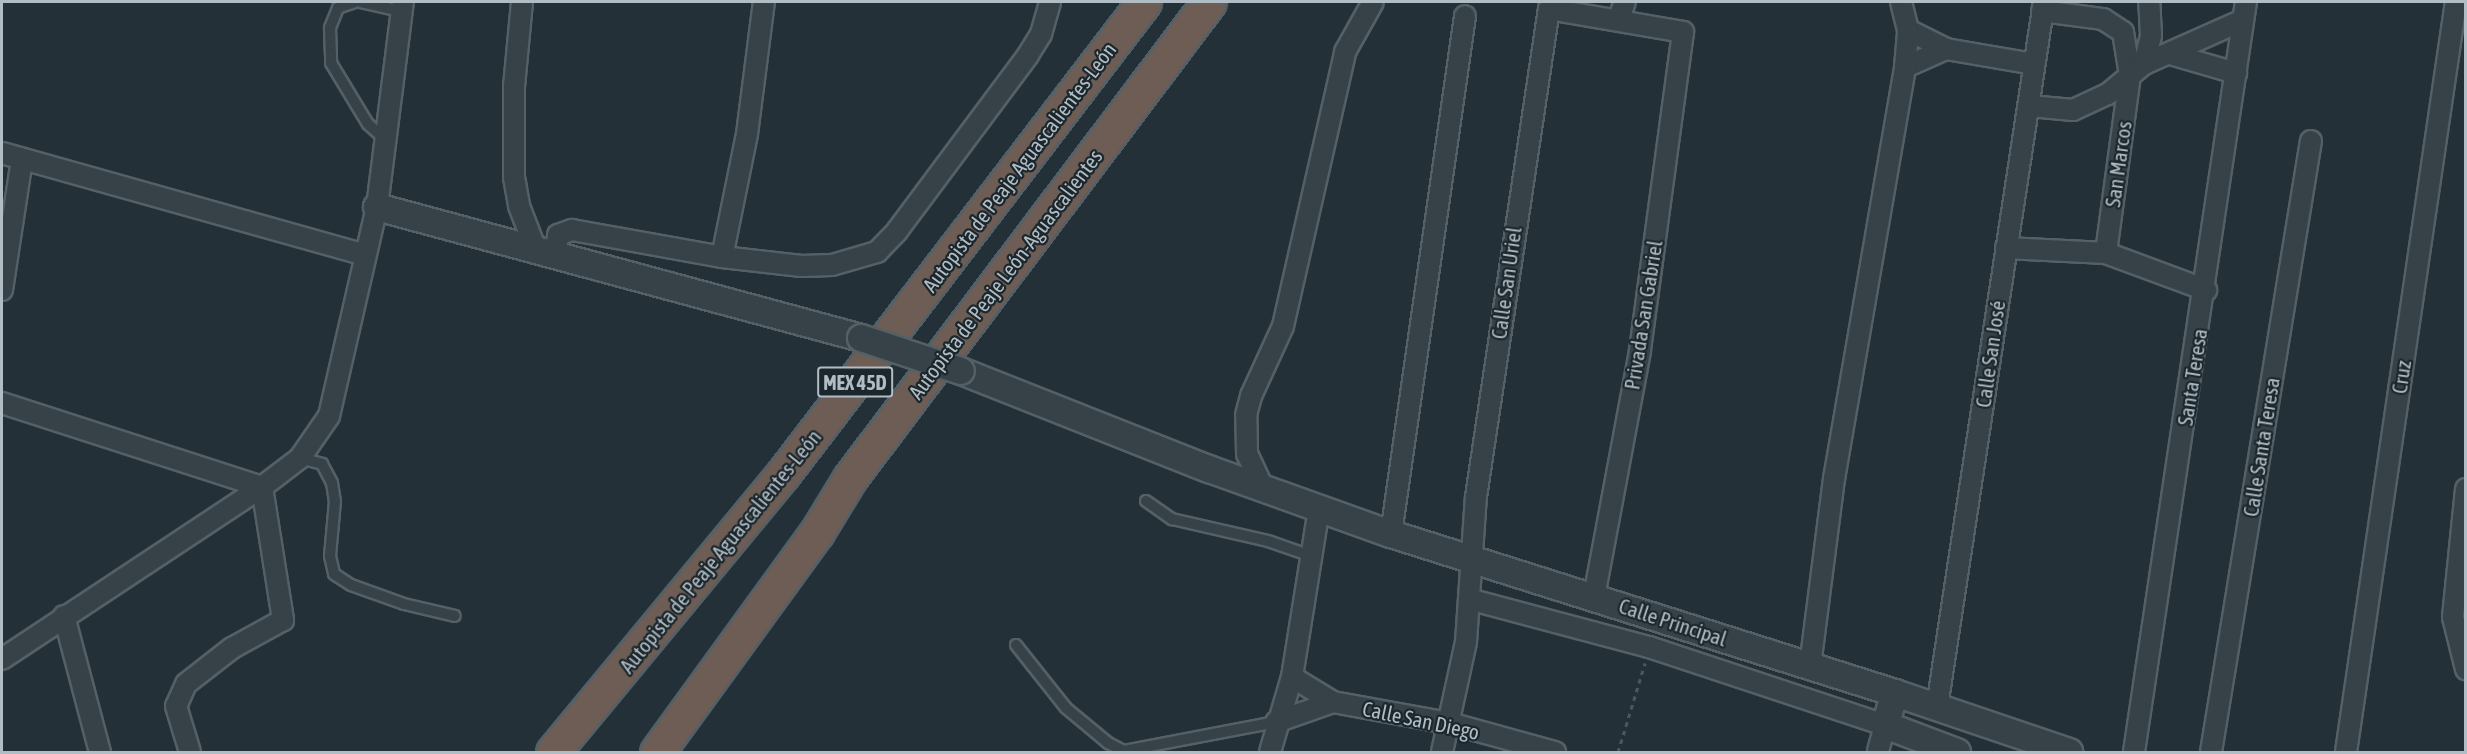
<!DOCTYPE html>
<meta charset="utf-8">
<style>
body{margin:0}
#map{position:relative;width:2467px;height:754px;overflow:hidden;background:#233037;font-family:"Asap Condensed",sans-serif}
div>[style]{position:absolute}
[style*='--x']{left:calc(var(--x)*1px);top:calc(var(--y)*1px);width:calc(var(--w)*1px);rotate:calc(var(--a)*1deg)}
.path>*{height:3px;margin-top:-1.5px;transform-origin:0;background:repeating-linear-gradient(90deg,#465a57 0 4.5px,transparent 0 9px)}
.roads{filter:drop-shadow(2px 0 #546066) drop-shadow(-2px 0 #546066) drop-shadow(0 2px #546066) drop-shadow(0 -2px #546066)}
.service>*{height:10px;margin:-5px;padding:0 5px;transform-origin:5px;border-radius:5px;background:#364248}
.minor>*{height:20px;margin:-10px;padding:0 10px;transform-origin:10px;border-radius:10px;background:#364248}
.tertiary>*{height:26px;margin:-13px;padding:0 13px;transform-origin:13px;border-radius:13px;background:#364248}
.motorway>*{height:33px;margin:-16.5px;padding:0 16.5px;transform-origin:16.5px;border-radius:16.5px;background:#6d5d54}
.bridges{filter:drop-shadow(2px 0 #546066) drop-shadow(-2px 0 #546066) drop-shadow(0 2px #546066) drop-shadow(0 -2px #546066)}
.tertiary-bridge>*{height:26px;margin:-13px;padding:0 13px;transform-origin:13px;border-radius:13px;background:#364248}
span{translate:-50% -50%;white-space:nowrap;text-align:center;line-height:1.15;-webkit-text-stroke:4.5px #1c272d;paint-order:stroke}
.shield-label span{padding:2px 4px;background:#1c272d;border:2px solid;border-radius:4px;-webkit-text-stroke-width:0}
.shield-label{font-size:20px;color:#b1bdc4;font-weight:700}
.street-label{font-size:21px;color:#b1bdc4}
.frame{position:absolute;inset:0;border:3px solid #b1bdc4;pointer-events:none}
</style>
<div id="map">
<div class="path">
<div style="--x:1618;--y:752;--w:93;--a:-73.1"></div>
</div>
<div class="roads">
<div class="service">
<div style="--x:355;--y:2;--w:18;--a:161"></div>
<div style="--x:338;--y:8;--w:22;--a:112"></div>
<div style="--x:330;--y:28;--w:35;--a:88"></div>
<div style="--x:331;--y:63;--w:71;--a:58.8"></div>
<div style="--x:368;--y:124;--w:24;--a:42"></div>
<div style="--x:361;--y:2;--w:41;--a:12.7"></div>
<div style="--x:300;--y:458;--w:23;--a:15"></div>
<div style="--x:322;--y:464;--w:21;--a:62"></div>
<div style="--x:332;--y:483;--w:18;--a:81"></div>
<div style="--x:335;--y:501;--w:55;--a:95.2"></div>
<div style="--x:330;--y:556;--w:18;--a:77"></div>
<div style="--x:334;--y:574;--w:20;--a:33"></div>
<div style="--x:351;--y:585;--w:56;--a:19.7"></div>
<div style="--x:404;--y:604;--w:52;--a:13.2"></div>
<div style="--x:1146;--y:501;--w:32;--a:35"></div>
<div style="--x:1172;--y:519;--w:98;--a:12.9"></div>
<div style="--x:1268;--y:541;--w:46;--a:19.2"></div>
<div style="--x:1016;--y:645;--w:80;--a:51.6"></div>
<div style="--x:1066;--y:708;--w:55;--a:39.8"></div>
<div style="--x:1108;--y:743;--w:18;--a:27"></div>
<div style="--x:1124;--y:751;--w:155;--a:-10.8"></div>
</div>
<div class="minor">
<div style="--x:522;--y:2;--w:84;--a:95.4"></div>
<div style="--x:514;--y:86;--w:91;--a:90"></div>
<div style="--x:514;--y:177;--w:29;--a:80"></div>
<div style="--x:519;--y:206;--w:47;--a:68.9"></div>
<div style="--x:2042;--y:11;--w:62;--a:7.5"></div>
<div style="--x:2103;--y:19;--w:24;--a:33"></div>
<div style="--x:2123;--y:32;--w:44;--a:80.8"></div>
<div style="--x:2130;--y:75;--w:180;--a:97.7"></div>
<div style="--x:1618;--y:20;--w:19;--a:-69"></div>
<div style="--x:1908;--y:30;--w:42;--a:26.6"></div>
<div style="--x:1946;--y:49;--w:89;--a:9.7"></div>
<div style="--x:2170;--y:54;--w:69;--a:16.1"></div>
<div style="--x:2144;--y:64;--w:30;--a:-76"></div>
<div style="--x:2151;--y:35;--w:33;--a:-93"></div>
<div style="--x:1905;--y:67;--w:45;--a:-23.7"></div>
<div style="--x:2030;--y:106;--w:43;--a:5.3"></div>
<div style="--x:2073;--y:110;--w:38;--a:-25"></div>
<div style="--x:2108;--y:94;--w:47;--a:-39.8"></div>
<div style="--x:2144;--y:64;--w:108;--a:-24"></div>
<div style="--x:2;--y:153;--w:376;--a:15.7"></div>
<div style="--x:2006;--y:248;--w:100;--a:2.9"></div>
<div style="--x:2106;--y:253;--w:107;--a:20.3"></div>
<div style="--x:555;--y:255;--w:20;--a:-81"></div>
<div style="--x:558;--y:235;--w:15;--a:-20"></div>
<div style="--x:572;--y:230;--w:152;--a:10.2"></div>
<div style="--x:722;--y:257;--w:80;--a:6.5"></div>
<div style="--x:801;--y:266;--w:31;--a:-2"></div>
<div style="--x:832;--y:265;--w:47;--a:-16.1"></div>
<div style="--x:877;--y:252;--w:29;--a:-46"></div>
<div style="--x:897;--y:231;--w:219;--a:-53.3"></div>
<div style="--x:1028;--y:55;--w:25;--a:-58"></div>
<div style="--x:1041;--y:34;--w:33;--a:-74"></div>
<div style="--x:722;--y:257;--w:126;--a:-78.5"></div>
<div style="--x:747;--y:134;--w:133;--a:-82.7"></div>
<div style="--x:2;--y:290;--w:133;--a:-81.3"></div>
<div style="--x:2;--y:403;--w:273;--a:17.9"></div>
<div style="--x:262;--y:487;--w:135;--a:81"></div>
<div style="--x:283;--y:620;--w:58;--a:151.2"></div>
<div style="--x:232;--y:648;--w:58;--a:142"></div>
<div style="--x:186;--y:684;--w:24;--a:114"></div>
<div style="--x:176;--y:706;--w:48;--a:73.1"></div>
<div style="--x:1263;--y:488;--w:38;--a:-115"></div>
<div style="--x:1247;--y:454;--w:39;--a:-91"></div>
<div style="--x:1246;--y:415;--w:20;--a:-75"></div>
<div style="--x:1251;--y:396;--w:77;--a:-65.4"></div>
<div style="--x:1283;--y:326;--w:281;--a:-77.2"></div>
<div style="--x:1345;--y:52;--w:57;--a:-60.8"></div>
<div style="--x:2466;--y:489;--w:129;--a:95.8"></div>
<div style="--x:2453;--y:617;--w:54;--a:76"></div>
<div style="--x:1391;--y:534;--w:523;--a:-81.87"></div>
<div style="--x:1472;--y:600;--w:183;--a:14.9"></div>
<div style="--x:1649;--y:647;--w:249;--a:18.3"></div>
<div style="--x:1885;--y:725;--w:28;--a:105"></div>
<div style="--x:64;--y:616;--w:141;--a:75.2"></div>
<div style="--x:2;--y:659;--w:312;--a:-33.5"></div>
<div style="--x:262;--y:487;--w:48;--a:-37.3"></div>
<div style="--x:300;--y:458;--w:51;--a:-55.4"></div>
<div style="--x:329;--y:416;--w:214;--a:-77.1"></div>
<div style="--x:377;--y:207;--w:207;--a:-82.8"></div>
<div style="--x:1810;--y:666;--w:189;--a:-82.7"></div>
<div style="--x:1834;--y:479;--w:418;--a:-80.2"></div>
<div style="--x:1905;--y:67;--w:37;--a:-85"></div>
<div style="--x:1908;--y:30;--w:29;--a:-104"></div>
<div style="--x:1292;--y:677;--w:48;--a:31.4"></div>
<div style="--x:1333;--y:702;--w:118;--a:10.3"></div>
<div style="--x:1449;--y:723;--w:110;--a:15.3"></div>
<div style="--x:1937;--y:707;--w:713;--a:-81.37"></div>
<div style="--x:1276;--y:722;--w:60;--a:-19.3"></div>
<div style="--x:1270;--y:752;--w:78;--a:-73.7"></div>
<div style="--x:1292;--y:677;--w:171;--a:-80.9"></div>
<div style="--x:1442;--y:752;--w:113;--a:-77.7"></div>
<div style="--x:1466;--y:642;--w:145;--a:-86.1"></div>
<div style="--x:1476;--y:497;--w:493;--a:-81.5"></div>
<div style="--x:1549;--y:9;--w:136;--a:9.7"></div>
<div style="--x:1683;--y:32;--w:322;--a:97.7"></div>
<div style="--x:1640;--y:351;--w:250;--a:100.6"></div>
<div style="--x:2134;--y:752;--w:758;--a:-81.51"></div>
<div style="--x:2211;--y:752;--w:619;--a:-80.71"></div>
<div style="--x:2346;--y:752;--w:758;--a:-81.66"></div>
</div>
<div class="tertiary">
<div style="--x:377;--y:207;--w:501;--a:15.14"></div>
<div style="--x:961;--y:371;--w:267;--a:21.6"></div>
<div style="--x:1209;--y:469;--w:193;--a:19.7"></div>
<div style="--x:1391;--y:534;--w:528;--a:17.51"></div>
<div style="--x:1895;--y:693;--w:184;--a:18.7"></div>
<div style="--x:1895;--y:693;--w:34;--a:107"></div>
<div style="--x:1885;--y:725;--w:77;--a:20.6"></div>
</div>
<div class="motorway">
<div style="--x:553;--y:752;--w:361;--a:-50.4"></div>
<div style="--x:783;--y:474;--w:594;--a:-52.59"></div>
<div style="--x:657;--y:752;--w:272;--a:-54"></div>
<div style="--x:817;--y:532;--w:63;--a:-58.6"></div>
<div style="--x:850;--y:478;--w:596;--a:-52.98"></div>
</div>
</div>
<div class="bridges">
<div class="tertiary-bridge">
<div style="--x:861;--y:338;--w:105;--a:18.3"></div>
</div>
</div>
<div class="shield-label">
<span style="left:855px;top:382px">MEX 45D</span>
</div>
<div class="street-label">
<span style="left:2118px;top:164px;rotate:-82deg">San Marcos</span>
<span style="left:1019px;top:167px;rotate:-53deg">Autopista de Peaje Aguascalientes-León</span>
<span style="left:1005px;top:274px;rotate:-53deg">Autopista de Peaje León-Aguascalientes</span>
<span style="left:1506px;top:283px;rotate:-82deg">Calle San Uriel</span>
<span style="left:1643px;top:315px;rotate:-81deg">Privada San Gabriel</span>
<span style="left:1990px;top:354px;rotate:-82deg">Calle San José</span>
<span style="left:2192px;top:377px;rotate:-81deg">Santa Teresa</span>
<span style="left:2401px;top:377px;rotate:-82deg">Cruz</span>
<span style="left:2261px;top:447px;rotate:-81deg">Calle Santa Teresa</span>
<span style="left:720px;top:551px;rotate:-51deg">Autopista de Peaje Aguascalientes-León</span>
<span style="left:1673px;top:622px;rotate:18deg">Calle Principal</span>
<span style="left:1421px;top:720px;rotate:12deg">Calle San Diego</span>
</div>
<div class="frame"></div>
</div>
